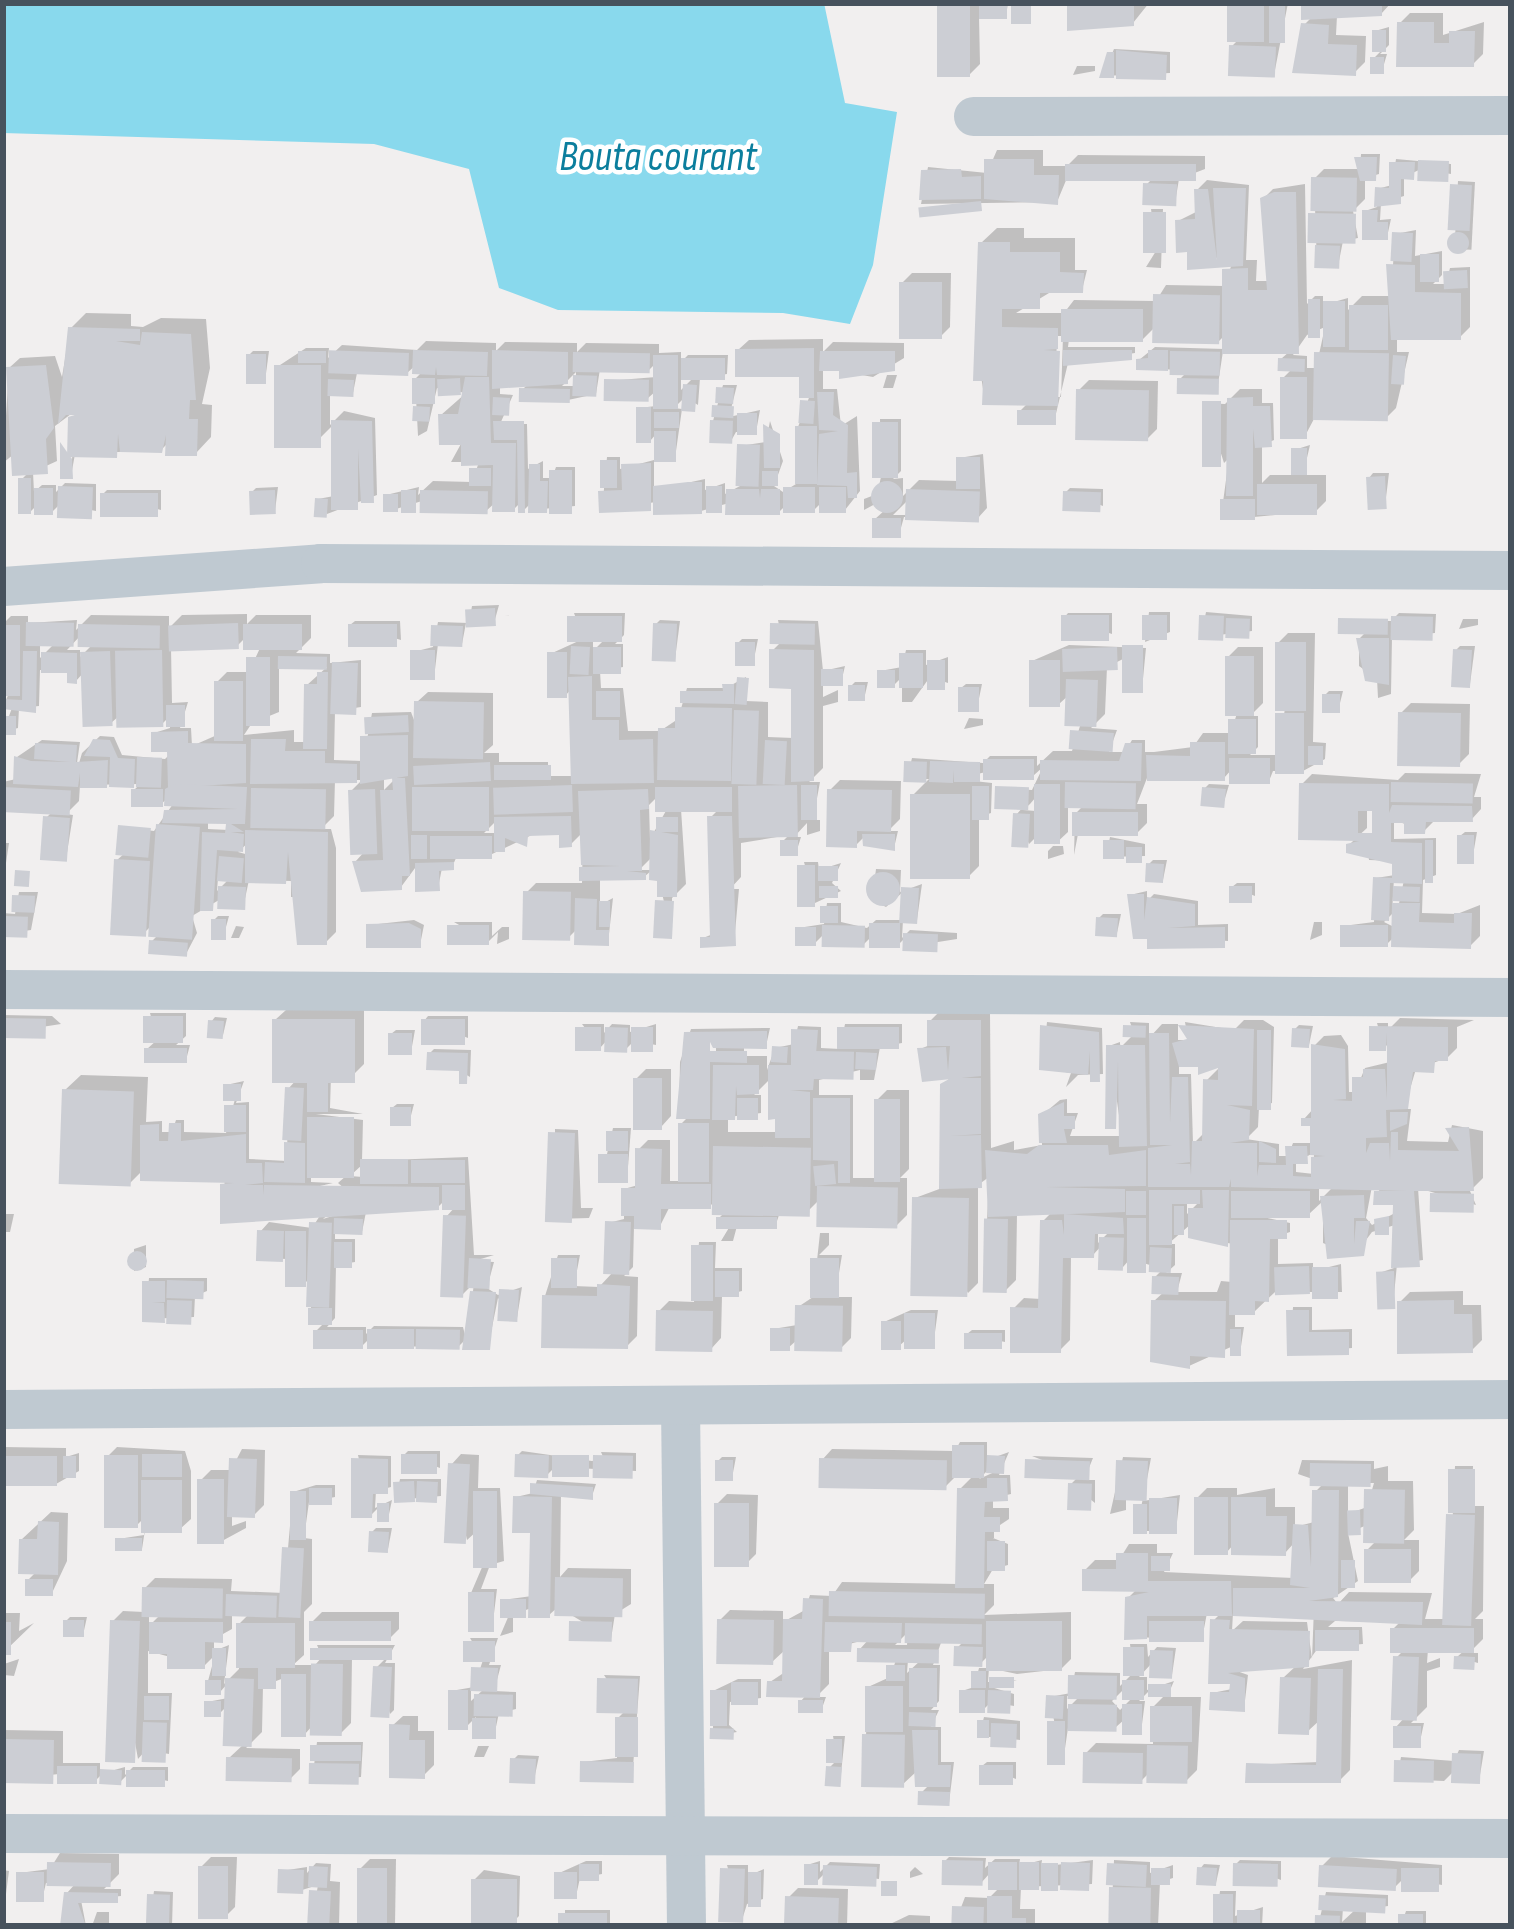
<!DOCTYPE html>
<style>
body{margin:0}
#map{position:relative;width:1514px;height:1929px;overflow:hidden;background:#f1efef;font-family:"Sofia Sans Condensed",sans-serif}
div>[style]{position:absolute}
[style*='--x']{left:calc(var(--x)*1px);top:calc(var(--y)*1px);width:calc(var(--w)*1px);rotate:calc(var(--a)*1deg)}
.water>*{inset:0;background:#89d9ed}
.shadow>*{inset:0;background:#0003;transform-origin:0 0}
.building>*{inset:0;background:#ccced4;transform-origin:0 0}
.round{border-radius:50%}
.street>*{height:39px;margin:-19.5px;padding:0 19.5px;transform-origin:19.5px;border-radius:19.5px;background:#bfc9d1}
span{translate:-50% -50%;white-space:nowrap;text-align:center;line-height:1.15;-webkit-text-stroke:9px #fff;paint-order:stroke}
.water-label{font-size:42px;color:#0b7e9d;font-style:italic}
.frame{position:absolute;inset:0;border:6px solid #47525d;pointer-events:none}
</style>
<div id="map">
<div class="water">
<div style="clip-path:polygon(3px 3px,824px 3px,845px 103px,897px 112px,873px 265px,850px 324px,783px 313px,558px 310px,499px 288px,469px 169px,374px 144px,3px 133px)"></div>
</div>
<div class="shadow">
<div style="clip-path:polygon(942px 3px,1008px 3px,1006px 16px,979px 16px,980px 64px,970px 74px)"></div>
<div style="clip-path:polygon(1070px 3px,1174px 3px,1149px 3px,1133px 23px)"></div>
<div style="clip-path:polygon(1230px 3px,1288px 3px,1274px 75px,1232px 46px,1239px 39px)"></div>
<div style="clip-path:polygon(1304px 3px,1391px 3px,1381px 14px,1337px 16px,1336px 35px,1366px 36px,1365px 62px,1354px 73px,1304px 25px,1312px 17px)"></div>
<div style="clip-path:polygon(1410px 13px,1443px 13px,1443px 35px,1484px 22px,1483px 54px,1473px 64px,1399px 64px,1400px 23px)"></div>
<div style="clip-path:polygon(1389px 27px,1389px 45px,1380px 54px,1387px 54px,1382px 71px,1373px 59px,1382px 50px,1375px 31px)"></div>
<div style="clip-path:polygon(1114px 49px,1170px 52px,1170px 73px,1103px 76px)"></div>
<div style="clip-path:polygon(1077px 66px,1095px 66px,1095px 71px,1073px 75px)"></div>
<div style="clip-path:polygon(997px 150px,1043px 150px,1043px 166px,1067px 166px,1078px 155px,1205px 156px,1205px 169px,1179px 179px,1175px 203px,1146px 185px,1152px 179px,1067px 178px,1057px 202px,921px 204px,928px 167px,987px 173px)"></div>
<div style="clip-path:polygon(1361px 154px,1380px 154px,1379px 174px,1365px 178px,1365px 199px,1353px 211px,1358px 238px,1343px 241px,1338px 266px,1317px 265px,1314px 179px,1324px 169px,1360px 169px)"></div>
<div style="clip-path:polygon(1396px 159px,1451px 164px,1451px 174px,1421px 169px,1404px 177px,1404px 196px,1381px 203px,1380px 220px,1391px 219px,1387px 237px,1365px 211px,1377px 207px,1377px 189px,1392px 185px)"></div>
<div style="clip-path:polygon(evenodd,1207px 180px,1249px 185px,1246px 260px,1257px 260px,1256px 281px,1269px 281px,1263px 199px,1273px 189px,1305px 184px,1307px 304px,1315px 296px,1323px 296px,1323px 305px,1348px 298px,1348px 310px,1362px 296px,1391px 296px,1395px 234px,1416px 230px,1415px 256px,1442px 251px,1442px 275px,1433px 284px,1446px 284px,1450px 268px,1470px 267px,1470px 327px,1460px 337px,1397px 337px,1397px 352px,1409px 352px,1396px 408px,1386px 418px,1315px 417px,1305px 436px,1283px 378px,1292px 369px,1281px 359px,1290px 351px,1223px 351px,1217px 391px,1180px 379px,1188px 371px,1139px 367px,1139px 360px,1155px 347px,1225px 349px,1225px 335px,1218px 342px,1155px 327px,1141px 341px,1069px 339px,1068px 347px,1135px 347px,1135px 353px,1068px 363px,1054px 422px,1020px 411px,1028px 403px,985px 402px,977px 350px,981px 243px,997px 228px,1024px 228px,1024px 238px,1075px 238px,1075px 270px,1087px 270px,1082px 290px,1054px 290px,1016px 313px,1064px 313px,1074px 300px,1156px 301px,1166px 285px,1225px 286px,1232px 263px,1190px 249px,1178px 221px,1198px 211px,1197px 190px,1207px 180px,1325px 327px,1316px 368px,1307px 368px,1307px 356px,1293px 355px,1307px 335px,1325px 327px,1207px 180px,1057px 336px,1063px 336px,1061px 397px,1055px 397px,1057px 336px)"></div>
<div style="left:1458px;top:181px;width:17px;height:68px;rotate:3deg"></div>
<div style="clip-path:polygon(1151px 209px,1163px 209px,1161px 268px,1146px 267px,1156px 251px)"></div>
<div style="clip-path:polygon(912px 273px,951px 273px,950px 327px,940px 337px,902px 283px)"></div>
<div style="clip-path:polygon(86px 313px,131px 314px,131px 326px,143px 327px,161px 318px,206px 319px,210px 368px,202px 404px,212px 405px,211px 437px,196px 453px,169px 442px,161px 450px,75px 454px,71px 476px,75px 411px,55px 426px,57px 461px,33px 472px,34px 492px,42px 485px,56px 485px,56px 492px,65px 483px,96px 484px,96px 511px,60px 504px,52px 512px,38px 504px,31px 511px,21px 480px,29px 472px,14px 454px,3px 463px,9px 368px,20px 358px,55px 356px,62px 377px,70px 329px)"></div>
<div style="clip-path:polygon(823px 339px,823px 352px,833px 342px,904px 343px,904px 358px,873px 377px,823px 368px,823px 389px,837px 389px,841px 426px,857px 416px,860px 491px,845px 510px,822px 502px,814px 510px,787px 504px,779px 512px,729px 503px,701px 511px,656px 502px,602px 510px,607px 457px,620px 457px,620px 469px,654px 460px,654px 490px,705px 479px,705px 490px,725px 483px,725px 494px,740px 486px,740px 446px,766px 442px,770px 421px,783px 461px,774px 486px,783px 492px,796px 484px,798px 427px,810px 395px,802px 374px,738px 350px,749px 340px)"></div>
<div style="clip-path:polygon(evenodd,426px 341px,496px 343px,496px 351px,505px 342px,577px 343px,577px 352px,586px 343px,659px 344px,659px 353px,681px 352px,681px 362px,688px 355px,728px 355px,727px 374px,700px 378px,698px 405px,685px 397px,674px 408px,682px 409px,675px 458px,657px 433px,650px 441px,639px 408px,656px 406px,656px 391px,648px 398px,607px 381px,656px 377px,656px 363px,648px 371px,600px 369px,596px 394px,568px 400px,522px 390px,528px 384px,500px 386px,500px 394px,513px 395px,500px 424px,527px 424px,528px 469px,543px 461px,543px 478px,552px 478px,556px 467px,575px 467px,575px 506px,531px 510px,531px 503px,524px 510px,521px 502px,514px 509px,496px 502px,486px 511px,422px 501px,396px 509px,386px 495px,419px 487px,418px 495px,433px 481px,472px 482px,479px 462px,451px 462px,462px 442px,441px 415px,466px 393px,437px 388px,427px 431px,418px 436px,415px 379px,422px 372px,416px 365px,407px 373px,357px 373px,353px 393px,330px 393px,330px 425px,344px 411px,375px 418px,377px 495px,327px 514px,318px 499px,334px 496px,334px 424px,320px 438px,277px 367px,306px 348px,329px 348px,328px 358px,342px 345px,417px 350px,426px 341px,576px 372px,576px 386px,562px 386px,576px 372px,426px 341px,681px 377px,694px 377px,681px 390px,681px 377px)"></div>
<div style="clip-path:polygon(253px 351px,269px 351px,265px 381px,249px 355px)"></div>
<div style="clip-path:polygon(887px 375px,897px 375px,893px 388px,883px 388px)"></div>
<div style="clip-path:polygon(1089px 380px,1158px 381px,1157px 429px,1147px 439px,1079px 390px)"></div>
<div style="clip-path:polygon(723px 385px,737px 385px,729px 417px,760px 410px,756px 432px,736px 432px,731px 441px,713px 421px)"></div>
<div style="clip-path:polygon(1240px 389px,1262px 389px,1262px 403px,1273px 403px,1274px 440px,1262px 445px,1262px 483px,1270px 475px,1294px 475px,1294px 450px,1310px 445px,1303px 475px,1326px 475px,1326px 501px,1316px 511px,1254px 517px,1223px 502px,1229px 458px,1224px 463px,1205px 403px,1225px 404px)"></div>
<div style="clip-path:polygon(evenodd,880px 419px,901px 419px,901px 471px,893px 479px,903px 478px,903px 496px,919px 480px,959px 481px,959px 458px,983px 454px,987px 508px,977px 519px,904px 517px,899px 535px,875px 519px,885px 510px,877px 503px,864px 510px,864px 499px,877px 494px,881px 477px,880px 419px,908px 500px,908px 515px,893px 515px,908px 500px)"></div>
<div style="clip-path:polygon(1373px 473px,1389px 473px,1385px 506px,1369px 478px)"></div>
<div style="clip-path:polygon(278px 487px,275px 511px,252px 492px,256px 488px)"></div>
<div style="clip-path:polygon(1070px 488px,1103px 489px,1103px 506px,1066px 492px)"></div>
<div style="clip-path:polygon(107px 490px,161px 490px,161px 510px,103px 494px)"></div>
<div style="clip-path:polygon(499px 605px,494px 623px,466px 623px,462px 644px,438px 644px,434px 678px,413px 652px,433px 647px,438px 622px,469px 623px,472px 606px)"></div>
<div style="clip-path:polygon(1149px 612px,1170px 612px,1170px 632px,1145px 642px)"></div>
<div style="clip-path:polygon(1206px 612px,1252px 616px,1252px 631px,1201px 637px)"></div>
<div style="clip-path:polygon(evenodd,574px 613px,625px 613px,624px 635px,615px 644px,623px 644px,623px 667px,600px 671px,601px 688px,623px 688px,628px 731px,660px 731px,678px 719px,687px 688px,726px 688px,746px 677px,746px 701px,768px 702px,768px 737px,794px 738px,794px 686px,772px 651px,782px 641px,778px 620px,818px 621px,823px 671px,845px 666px,841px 683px,823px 683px,823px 697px,838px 690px,838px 702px,823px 706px,823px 768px,809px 782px,820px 782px,813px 820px,820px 820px,820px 831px,807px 835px,807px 823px,794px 837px,801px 837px,796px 853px,783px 841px,789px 835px,741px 843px,741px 877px,730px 889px,739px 889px,734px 943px,703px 938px,713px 934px,710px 818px,718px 810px,681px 809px,686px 884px,672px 898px,672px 935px,653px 856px,639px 870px,652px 870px,644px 877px,600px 878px,600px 905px,613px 898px,608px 943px,577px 929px,568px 938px,526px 893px,536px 883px,582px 883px,583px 832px,571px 844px,561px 832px,538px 832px,490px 855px,457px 856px,452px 867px,442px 868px,438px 888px,418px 864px,401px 887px,362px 889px,355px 862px,365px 851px,351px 791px,362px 780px,335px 780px,334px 816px,321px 829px,331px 829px,336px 848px,336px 932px,326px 942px,299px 897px,291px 897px,291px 881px,249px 880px,243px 908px,219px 900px,192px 916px,197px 933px,186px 954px,152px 941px,158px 935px,151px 926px,142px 935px,117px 860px,125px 853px,120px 827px,154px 831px,173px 804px,168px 798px,161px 804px,134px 790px,140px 784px,80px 785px,79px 801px,66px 814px,73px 815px,66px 859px,46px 818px,53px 811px,3px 809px,3px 782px,16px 779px,17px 757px,42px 740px,80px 742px,75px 777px,82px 753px,100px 736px,114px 737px,122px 755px,165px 759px,176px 748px,154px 733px,170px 728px,170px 716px,162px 724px,119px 716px,111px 723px,84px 672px,76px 681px,70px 670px,40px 670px,39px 706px,19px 708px,18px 728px,3px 732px,12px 708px,3px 707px,9px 693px,3px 693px,3px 624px,11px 616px,28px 616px,28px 623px,77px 620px,76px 630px,91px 615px,169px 616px,169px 628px,182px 615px,247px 614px,247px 624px,256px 615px,311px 615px,311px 638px,296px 653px,330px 654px,330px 663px,361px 660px,361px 707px,335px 711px,334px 760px,363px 761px,372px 713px,411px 712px,417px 728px,417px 702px,428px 692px,493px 693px,493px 745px,484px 753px,499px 753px,499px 762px,548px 762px,548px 776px,574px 776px,572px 688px,566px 695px,550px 654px,583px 639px,574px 613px,81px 635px,93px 644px,80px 657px,80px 650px,67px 650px,81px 635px,574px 613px,246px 637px,260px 648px,249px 672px,227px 672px,217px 682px,217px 735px,192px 746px,191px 728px,180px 728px,188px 702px,172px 703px,171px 647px,237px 646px,246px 637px,574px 613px,593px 639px,605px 639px,593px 651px,593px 639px,574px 613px,40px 643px,54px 644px,40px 658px,40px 643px,574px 613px,279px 666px,327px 667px,307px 685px,306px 742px,294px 742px,294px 730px,244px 735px,252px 723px,279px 712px,279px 666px,574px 613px,400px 774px,384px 790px,384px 777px,400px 774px,574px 613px,658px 796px,667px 809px,650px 839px,649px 805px,658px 796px,574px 613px,497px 820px,497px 833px,484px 833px,497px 820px,574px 613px,208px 821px,230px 821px,229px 830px,208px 829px,208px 821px,574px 613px,251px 840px,249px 855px,238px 852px,251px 840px,574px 613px,218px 878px,229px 879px,217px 891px,218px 878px)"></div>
<div style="clip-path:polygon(1068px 613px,1112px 613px,1112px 634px,1064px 618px)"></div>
<div style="clip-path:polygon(1399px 613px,1436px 614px,1435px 633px,1392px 637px,1391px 694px,1378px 698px,1377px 679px,1359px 666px,1359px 639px,1367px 631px,1341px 620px,1391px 621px)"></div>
<div style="clip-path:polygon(1463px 619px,1478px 619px,1478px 625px,1459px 629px)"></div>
<div style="clip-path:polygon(660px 620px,680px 621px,675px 659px,656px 624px)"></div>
<div style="clip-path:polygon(355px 621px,400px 621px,401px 640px,350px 625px)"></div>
<div style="clip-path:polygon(evenodd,1288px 633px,1315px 633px,1313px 742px,1326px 743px,1325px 759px,1303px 771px,1273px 771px,1269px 781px,1232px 769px,1224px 778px,1147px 778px,1137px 804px,1147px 804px,1147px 823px,1137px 833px,1078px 834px,1074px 855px,1075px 814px,1084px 805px,1068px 805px,1068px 832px,1053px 846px,1063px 846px,1064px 854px,1048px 859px,1048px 851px,1057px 842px,1036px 837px,1029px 844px,1016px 815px,1024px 806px,998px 788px,1032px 790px,1043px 767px,1033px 776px,986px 772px,956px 779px,992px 783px,991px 813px,979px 817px,979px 866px,969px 876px,913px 795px,929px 779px,907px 779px,912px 758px,983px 763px,990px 756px,1037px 756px,1037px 766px,1053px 751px,1072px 751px,1081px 723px,1069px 695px,1059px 704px,1032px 661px,1069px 645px,1146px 648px,1142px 689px,1125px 658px,1107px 667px,1105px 714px,1091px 728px,1117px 730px,1109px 752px,1125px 752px,1132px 740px,1145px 740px,1145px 752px,1154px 752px,1193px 747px,1203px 733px,1231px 733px,1237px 713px,1228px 657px,1238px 647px,1263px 647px,1263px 703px,1250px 716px,1258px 716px,1258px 747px,1250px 755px,1278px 755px,1285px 708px,1278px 643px,1288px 633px,1036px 797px,1036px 811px,1023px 810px,1030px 804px,1036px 797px)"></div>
<div style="clip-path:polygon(742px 639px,758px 639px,753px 664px,738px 643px)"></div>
<div style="clip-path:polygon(1460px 646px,1475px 646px,1470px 684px,1456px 650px)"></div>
<div style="clip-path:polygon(906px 650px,926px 650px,926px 665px,948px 657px,948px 683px,930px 677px,912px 702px,902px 702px,902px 677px,894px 685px,880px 671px,902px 667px)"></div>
<div style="clip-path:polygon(855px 682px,868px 682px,864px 699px,851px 686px)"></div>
<div style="clip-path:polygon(966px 684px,982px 684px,977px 708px,961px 688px)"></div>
<div style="clip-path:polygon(1329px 691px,1343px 691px,1338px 711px,1325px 695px)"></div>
<div style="clip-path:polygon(1411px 703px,1470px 704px,1469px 754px,1459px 764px,1401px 713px)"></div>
<div style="clip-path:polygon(969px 718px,983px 719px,983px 725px,964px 729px)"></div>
<div style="clip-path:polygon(evenodd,1405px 773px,1481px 774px,1474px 797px,1481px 797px,1481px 809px,1471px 820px,1434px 821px,1424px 831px,1394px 820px,1394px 839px,1436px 838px,1436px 875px,1423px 880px,1422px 913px,1457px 914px,1480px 905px,1480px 936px,1470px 946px,1395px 936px,1387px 944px,1343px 926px,1374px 922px,1376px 878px,1395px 875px,1395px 861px,1369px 860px,1368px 851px,1349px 845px,1356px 838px,1302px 784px,1312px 774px,1398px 780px,1405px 773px,1367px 808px,1380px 808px,1375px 832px,1354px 840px,1367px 828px,1367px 808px,1405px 773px,1394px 878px,1404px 880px,1394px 927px,1384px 922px,1392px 914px,1394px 878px)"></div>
<div style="clip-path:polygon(840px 780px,901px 781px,900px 819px,888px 831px,898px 831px,894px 848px,865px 836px,856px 845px,830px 790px)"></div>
<div style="clip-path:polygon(1209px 784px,1229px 785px,1223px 805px,1205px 788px)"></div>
<div style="clip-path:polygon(1465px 832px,1477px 832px,1472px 861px,1460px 836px)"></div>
<div style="clip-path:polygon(1110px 837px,1145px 844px,1145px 856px,1106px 857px)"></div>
<div style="clip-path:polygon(3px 843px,9px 843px,3px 883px)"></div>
<div style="clip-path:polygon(1153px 860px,1167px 860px,1163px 880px,1149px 864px)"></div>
<div style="clip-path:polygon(804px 862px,818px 862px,819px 870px,841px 863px,832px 883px,841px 891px,815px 903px)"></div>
<div style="clip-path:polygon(876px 869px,901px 870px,900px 892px,922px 884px,917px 920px,904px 891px,886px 907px,872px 900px)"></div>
<div style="clip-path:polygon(1237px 883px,1255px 883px,1255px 896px,1232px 887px)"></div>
<div style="clip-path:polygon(1147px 891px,1147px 901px,1154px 894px,1198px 901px,1198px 925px,1228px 924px,1228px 941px,1150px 936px,1130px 895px)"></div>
<div style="clip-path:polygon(19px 892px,38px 892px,31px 930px,3px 934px,3px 913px,15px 914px)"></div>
<div style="clip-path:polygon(827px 903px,841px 903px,841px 922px,867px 928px,876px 920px,903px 920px,902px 938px,910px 930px,957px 933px,957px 939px,906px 947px,906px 937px,898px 945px,872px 936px,863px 945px,824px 934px,814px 944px,798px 928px,824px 924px)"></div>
<div style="clip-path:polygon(1103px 914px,1121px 914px,1117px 933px,1099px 918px)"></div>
<div style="clip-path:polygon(218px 916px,229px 916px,223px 938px,214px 920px)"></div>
<div style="clip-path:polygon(414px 920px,424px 925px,420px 945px,369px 925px)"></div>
<div style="clip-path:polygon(454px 922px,492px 922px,492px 936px,502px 927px,509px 927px,509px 939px,497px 944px,498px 932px,488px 942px)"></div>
<div style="clip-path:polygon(1314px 922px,1322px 922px,1322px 935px,1310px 940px)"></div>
<div style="clip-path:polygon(236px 926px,244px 927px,239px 938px,231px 938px)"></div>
<div style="clip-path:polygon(evenodd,286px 1010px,364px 1010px,364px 1064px,354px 1074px,331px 1076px,330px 1108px,363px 1114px,316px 1114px,363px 1120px,362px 1161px,468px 1157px,474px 1255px,494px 1255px,474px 1261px,494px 1262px,487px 1288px,498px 1295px,522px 1287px,517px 1318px,498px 1298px,488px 1347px,466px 1347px,474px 1283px,463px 1294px,446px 1217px,455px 1207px,445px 1200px,438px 1207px,366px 1212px,362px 1232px,335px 1231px,335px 1239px,355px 1239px,355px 1262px,336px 1265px,335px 1318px,327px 1327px,366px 1327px,366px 1334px,374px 1326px,463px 1327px,466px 1339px,458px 1347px,370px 1346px,370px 1338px,362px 1346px,316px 1331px,325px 1322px,311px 1322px,311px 1277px,304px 1284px,288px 1259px,259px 1258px,260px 1232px,269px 1222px,312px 1228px,321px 1214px,223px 1221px,225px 1173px,143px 1170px,129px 1184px,65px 1090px,81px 1075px,148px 1077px,146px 1122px,162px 1121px,162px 1132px,172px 1132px,176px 1120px,184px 1120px,184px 1132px,226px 1133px,235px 1099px,226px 1085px,244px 1081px,236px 1103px,249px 1102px,249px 1159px,287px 1161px,288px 1089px,298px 1078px,275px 1020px,286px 1010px,363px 1164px,363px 1177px,350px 1176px,363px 1164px,286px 1010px,311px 1175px,347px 1175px,338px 1183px,345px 1189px,311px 1188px,333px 1183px,311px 1182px,311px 1175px,286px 1010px,331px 1212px,345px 1212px,323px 1219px,331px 1212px)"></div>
<div style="clip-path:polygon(evenodd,940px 1011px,990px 1011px,991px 1148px,1014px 1141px,1014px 1150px,1042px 1145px,1041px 1116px,1060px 1100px,1067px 1099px,1067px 1113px,1078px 1113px,1070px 1136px,1122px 1136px,1109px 1046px,1120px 1042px,1120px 1048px,1134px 1034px,1130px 1022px,1149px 1023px,1149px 1038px,1162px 1024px,1178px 1024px,1178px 1040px,1188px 1040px,1185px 1022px,1234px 1030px,1244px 1020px,1263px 1020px,1274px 1027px,1272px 1103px,1259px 1107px,1258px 1127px,1246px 1139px,1279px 1144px,1279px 1156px,1288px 1156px,1293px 1143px,1313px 1143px,1313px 1123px,1304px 1119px,1314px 1108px,1314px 1046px,1324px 1036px,1341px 1035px,1348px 1046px,1349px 1092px,1355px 1092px,1365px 1068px,1390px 1062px,1390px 1042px,1384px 1048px,1377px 1023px,1388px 1023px,1388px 1030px,1400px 1018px,1474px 1020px,1457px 1027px,1457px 1048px,1447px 1058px,1416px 1069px,1404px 1109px,1411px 1109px,1407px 1141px,1448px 1142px,1452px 1125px,1483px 1131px,1483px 1178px,1470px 1191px,1476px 1205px,1418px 1188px,1423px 1260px,1397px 1264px,1393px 1306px,1379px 1273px,1394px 1268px,1395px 1225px,1372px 1232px,1354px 1256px,1323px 1243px,1323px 1201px,1309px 1214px,1263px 1217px,1290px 1223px,1290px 1232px,1278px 1236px,1278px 1264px,1313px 1263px,1313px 1271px,1341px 1264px,1342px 1292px,1275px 1292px,1254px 1312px,1235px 1312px,1235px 1327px,1244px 1327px,1240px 1353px,1233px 1346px,1189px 1366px,1154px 1301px,1165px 1291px,1155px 1277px,1163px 1269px,1130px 1259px,1123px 1267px,1102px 1245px,1093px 1255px,1071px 1255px,1070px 1340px,1060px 1350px,1013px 1309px,1024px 1298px,1041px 1299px,1043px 1221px,1050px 1214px,1017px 1214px,1016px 1280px,1006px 1290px,987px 1221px,989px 1177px,978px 1185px,978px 1283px,968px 1293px,915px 1198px,942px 1188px,943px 1085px,951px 1077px,920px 1049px,930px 1045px,930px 1021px,940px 1011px,1224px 1063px,1206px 1081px,1205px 1132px,1193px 1144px,1191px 1074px,1179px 1074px,1179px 1064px,1224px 1063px,940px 1011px,1314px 1153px,1314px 1174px,1296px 1172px,1296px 1161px,1314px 1153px,940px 1011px,1373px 1181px,1382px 1187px,1377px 1193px,1396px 1202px,1395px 1213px,1372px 1225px,1366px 1218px,1373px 1181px,940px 1011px,1319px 1187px,1333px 1187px,1319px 1201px,1319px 1187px,940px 1011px,1187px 1201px,1200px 1201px,1187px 1214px,1187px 1201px,940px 1011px,1191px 1224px,1191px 1236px,1233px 1244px,1232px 1282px,1221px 1281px,1217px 1292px,1177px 1292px,1182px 1273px,1166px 1273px,1175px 1265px,1175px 1244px,1168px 1244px,1191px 1224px,940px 1011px,1098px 1231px,1110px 1231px,1098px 1243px,1098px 1231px)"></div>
<div style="clip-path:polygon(150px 1013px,186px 1013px,186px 1036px,176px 1045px,190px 1045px,186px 1060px,147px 1049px,157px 1040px)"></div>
<div style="clip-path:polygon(3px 1015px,52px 1016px,61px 1024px,3px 1033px)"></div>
<div style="clip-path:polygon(428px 1016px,468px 1016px,468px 1038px,424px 1021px)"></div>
<div style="clip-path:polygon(215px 1017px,227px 1018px,223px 1035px,211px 1022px)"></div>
<div style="clip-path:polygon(1047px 1022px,1102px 1028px,1103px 1074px,1078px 1075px,1066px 1087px,1071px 1073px,1042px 1068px)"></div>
<div style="clip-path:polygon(582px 1024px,604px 1024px,604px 1033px,612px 1024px,630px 1025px,630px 1032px,656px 1024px,656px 1045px,634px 1041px,626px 1049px,608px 1039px,600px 1048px)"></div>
<div style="clip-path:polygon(evenodd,845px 1024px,902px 1024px,902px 1043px,880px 1047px,874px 1080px,860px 1080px,860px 1070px,819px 1080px,819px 1095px,853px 1095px,853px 1178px,876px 1178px,877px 1100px,887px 1090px,909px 1090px,909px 1169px,900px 1178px,907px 1178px,907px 1215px,897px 1225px,820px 1199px,807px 1212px,780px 1212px,775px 1227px,737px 1226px,733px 1241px,721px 1241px,730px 1226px,719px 1218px,725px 1212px,717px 1199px,710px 1206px,670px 1206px,660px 1226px,634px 1226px,633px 1267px,624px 1276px,638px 1277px,637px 1336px,627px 1346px,545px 1296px,558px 1255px,580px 1255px,574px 1286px,599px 1287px,614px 1271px,608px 1223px,624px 1219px,624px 1189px,638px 1185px,638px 1150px,648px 1140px,670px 1140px,670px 1181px,681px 1181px,681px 1124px,689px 1116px,679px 1116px,680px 1062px,691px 1029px,770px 1028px,766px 1046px,744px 1034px,744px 1056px,767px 1056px,767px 1070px,775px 1048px,794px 1044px,798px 1026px,821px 1027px,821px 1048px,840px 1049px,845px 1024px,706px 1040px,716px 1040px,716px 1053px,710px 1053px,706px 1040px,845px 1024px,772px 1077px,777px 1132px,728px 1132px,728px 1117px,761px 1113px,761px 1095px,754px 1095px,772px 1077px)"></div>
<div style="clip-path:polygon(1299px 1025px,1313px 1026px,1309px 1045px,1295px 1029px)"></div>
<div style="clip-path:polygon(396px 1030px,415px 1030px,411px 1052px,391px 1034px)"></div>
<div style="clip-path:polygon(434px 1049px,471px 1050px,470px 1077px,430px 1053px)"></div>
<div style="clip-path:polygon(646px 1069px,671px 1069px,671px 1116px,661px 1127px,636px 1079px)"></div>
<div style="clip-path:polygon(397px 1104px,414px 1104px,409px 1123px,392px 1108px)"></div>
<div style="clip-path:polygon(613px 1128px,631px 1128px,627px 1180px,601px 1180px)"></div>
<div style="clip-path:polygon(555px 1129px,578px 1130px,581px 1208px,593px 1208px,589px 1218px,554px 1219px)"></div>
<div style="clip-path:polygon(3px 1214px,14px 1214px,10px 1232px,3px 1232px)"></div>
<div style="clip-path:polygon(820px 1233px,829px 1233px,829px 1245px,819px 1255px,842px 1255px,835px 1297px,852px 1297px,851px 1338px,841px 1348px,797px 1340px,788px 1348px,773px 1329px,797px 1325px,798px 1307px,813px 1297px)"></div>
<div style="clip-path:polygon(699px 1242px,716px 1242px,715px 1268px,742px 1268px,742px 1291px,722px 1296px,721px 1338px,711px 1349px,659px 1311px,669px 1301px,694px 1302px)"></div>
<div style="clip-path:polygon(146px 1245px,146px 1267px,134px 1271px,134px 1249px)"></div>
<div style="clip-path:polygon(149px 1278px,207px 1278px,207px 1291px,195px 1296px,194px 1317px,145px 1319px)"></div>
<div style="clip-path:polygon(1463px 1291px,1463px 1305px,1481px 1305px,1482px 1340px,1472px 1350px,1400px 1302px,1410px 1292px)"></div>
<div style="clip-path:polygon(1293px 1307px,1312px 1307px,1312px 1330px,1352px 1329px,1352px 1348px,1290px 1353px)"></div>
<div style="clip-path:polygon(911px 1310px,938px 1310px,933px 1347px,907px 1339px,899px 1346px,884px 1322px)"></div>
<div style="clip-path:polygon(972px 1330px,1005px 1330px,1005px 1342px,967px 1334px)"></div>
<div style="clip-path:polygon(evenodd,960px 1442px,987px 1442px,987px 1460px,1009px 1452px,999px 1475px,1010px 1475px,1011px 1494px,993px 1498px,993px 1508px,1009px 1508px,1009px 1519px,994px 1529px,994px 1538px,1008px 1538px,993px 1538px,1008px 1544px,1008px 1565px,993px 1569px,984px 1584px,994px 1584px,994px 1605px,984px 1615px,1071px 1612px,1071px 1659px,1061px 1669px,1017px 1674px,989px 1668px,988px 1682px,1017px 1680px,991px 1687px,1014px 1694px,1014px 1706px,991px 1702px,983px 1710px,962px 1691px,974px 1687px,979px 1668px,989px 1668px,989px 1655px,981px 1663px,957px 1648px,964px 1641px,942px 1640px,933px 1665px,940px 1665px,939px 1701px,931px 1710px,939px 1710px,931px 1727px,941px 1727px,941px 1762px,954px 1762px,949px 1803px,921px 1793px,930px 1784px,917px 1771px,902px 1785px,864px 1784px,868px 1687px,890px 1677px,896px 1660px,860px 1649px,869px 1639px,829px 1649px,829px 1684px,816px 1697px,826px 1697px,821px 1711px,801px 1701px,807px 1694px,770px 1682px,785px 1672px,785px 1650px,772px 1662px,720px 1620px,730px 1610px,783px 1611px,783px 1622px,805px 1610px,810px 1595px,832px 1596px,842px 1582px,958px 1584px,960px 1489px,974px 1475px,957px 1475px,945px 1487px,822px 1460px,832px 1449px,955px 1451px,960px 1442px,988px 1470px,999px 1470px,979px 1479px,988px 1470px,960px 1442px,908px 1632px,907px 1645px,895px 1645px,908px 1632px,960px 1442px,908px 1660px,921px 1660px,907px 1673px,908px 1660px)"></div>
<div style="clip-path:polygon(3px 1447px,66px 1448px,66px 1457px,79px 1453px,79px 1471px,56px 1484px,3px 1483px)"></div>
<div style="clip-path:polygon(117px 1447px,185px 1451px,191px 1471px,191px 1519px,180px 1529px,145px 1530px,142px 1549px,118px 1539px,144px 1535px,144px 1518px,137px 1525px,107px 1457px)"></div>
<div style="clip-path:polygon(242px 1449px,265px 1450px,264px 1505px,254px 1515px,232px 1514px,232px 1526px,246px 1521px,246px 1528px,222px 1541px,200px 1481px,211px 1470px,231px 1470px)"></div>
<div style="clip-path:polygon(408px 1451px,440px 1451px,440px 1468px,404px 1455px)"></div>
<div style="clip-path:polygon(522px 1451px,592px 1461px,604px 1459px,601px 1452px,636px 1453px,636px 1471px,555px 1467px,547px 1475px,518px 1455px)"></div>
<div style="clip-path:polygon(461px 1454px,479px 1455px,478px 1488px,500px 1488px,504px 1561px,490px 1565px,481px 1589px,497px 1589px,492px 1630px,471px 1593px,483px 1565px,477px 1531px,467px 1540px,451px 1465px)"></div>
<div style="clip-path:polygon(358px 1455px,391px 1456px,391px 1487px,376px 1491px,375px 1508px,392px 1500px,388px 1519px,380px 1506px,371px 1515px)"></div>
<div style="clip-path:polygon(1032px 1456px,1093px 1458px,1084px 1480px,1095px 1480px,1095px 1503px,1071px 1484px,1080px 1475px)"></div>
<div style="clip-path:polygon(722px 1457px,736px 1457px,732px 1478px,718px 1461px)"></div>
<div style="clip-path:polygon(1123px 1457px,1151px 1458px,1143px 1501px,1180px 1495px,1176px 1531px,1136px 1531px,1143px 1498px,1126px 1498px,1126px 1510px,1110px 1514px)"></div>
<div style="clip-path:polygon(evenodd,1302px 1460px,1374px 1461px,1374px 1469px,1388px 1466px,1388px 1481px,1413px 1481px,1414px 1530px,1404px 1540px,1419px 1540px,1419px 1571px,1409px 1581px,1367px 1550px,1377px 1540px,1367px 1525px,1348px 1533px,1358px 1581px,1333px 1598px,1338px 1604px,1349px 1592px,1432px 1593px,1425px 1619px,1448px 1619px,1455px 1466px,1473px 1466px,1472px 1506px,1484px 1506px,1483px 1611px,1475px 1619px,1483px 1619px,1483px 1639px,1469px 1653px,1478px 1653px,1478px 1663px,1457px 1657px,1466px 1649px,1428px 1649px,1427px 1663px,1440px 1658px,1440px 1667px,1427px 1671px,1427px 1707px,1411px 1723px,1424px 1723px,1419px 1746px,1396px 1727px,1405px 1717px,1396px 1658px,1404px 1650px,1393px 1629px,1400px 1622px,1335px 1621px,1328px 1627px,1362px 1627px,1363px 1644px,1318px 1648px,1303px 1669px,1352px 1660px,1350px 1770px,1340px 1780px,1249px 1765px,1319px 1762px,1320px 1720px,1308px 1731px,1283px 1678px,1297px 1665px,1234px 1670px,1248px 1675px,1244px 1709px,1212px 1693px,1232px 1689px,1233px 1681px,1212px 1681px,1213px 1621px,1221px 1613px,1207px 1613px,1202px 1639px,1127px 1637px,1128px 1598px,1137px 1589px,1085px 1570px,1095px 1560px,1119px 1560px,1129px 1544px,1157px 1544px,1157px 1553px,1173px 1553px,1164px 1572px,1294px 1578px,1295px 1542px,1285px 1553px,1234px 1544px,1226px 1553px,1197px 1498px,1207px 1488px,1237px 1488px,1237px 1495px,1275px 1488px,1275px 1507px,1295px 1507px,1295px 1527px,1314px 1522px,1315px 1492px,1324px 1483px,1298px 1474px,1302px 1460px,1348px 1483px,1374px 1483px,1367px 1507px,1348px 1514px,1348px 1483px,1302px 1460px,1314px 1607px,1312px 1659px,1307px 1622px,1243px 1621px,1232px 1631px,1233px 1613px,1314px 1607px)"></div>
<div style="clip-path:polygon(400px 1479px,441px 1479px,441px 1496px,396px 1500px)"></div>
<div style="clip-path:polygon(537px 1480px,596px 1484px,592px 1496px,561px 1493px,560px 1577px,568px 1568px,631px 1569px,631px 1604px,615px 1614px,611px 1639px,558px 1607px,549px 1615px,531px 1608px,513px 1615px,513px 1632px,500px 1636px,509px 1615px,503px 1600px,532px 1596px,533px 1525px,516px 1497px,533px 1493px)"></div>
<div style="clip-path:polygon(evenodd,316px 1485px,335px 1485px,335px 1497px,309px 1502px,304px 1538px,312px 1539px,312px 1604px,304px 1612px,304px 1655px,293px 1665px,315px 1665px,322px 1657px,317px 1645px,395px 1645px,385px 1663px,395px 1663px,394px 1710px,390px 1714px,376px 1668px,386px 1658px,352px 1658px,351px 1723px,341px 1733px,313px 1725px,305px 1734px,284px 1678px,263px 1686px,262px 1732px,246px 1748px,300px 1749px,300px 1769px,290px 1779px,229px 1758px,245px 1743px,228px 1705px,219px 1714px,207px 1702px,228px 1698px,228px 1683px,220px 1692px,208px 1681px,215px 1655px,204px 1666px,148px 1651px,148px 1693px,172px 1693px,169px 1754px,146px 1750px,138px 1759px,113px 1621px,123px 1611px,144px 1612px,145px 1588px,155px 1578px,232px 1579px,231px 1591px,284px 1593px,293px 1492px,316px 1485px,232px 1613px,250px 1613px,239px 1624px,239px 1669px,224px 1684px,229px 1645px,214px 1651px,214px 1639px,232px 1629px,232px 1613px,316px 1485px,149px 1614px,161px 1614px,149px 1626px,149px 1614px)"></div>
<div style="clip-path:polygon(727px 1494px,758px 1495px,756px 1554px,746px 1564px,717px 1504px)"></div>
<div style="clip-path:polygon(51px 1512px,68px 1513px,67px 1561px,52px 1593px,28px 1580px,37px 1571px,21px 1540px)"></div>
<div style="clip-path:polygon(376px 1528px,392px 1528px,388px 1549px,372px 1532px)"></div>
<div style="clip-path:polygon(322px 1612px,399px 1612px,399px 1629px,389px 1639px,312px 1622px)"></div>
<div style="clip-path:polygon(3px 1613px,20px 1613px,19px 1631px,34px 1623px,4px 1652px,4px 1664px,19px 1659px,14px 1676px,4px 1675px,3px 1665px)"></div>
<div style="clip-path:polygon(70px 1617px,87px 1617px,83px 1635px,66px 1621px)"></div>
<div style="clip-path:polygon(evenodd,470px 1638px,498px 1638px,489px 1665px,501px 1665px,494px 1691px,516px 1692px,516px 1709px,499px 1713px,494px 1736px,475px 1736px,476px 1717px,466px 1727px,451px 1691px,474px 1687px,483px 1660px,470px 1638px,471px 1688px,484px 1689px,471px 1701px,471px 1688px)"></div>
<div style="clip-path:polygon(evenodd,1130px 1644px,1147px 1644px,1148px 1657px,1157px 1647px,1176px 1648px,1172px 1675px,1152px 1663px,1139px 1677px,1147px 1677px,1147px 1690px,1174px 1681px,1167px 1697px,1201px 1697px,1197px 1770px,1187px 1780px,1150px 1772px,1141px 1781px,1086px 1753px,1096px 1743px,1153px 1744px,1153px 1707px,1166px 1694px,1151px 1689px,1139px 1701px,1145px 1701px,1141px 1732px,1125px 1719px,1116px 1727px,1068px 1728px,1063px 1762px,1049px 1697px,1071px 1693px,1075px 1672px,1120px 1673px,1120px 1686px,1133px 1673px,1130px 1644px,1125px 1688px,1133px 1697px,1120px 1710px,1112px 1701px,1125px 1688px,1130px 1644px,1067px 1696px,1079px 1697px,1067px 1709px,1067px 1696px)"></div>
<div style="clip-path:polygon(604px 1675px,640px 1676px,632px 1780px,583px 1762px,617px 1758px,618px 1718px,626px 1710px)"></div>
<div style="clip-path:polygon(738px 1679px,761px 1679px,761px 1698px,730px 1702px,729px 1725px,737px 1732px,713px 1736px,713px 1691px)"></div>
<div style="clip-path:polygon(403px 1716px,418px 1716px,418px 1731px,434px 1731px,434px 1765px,423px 1776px,392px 1726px)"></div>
<div style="clip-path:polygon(984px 1717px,1020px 1721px,1020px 1740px,979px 1736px)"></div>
<div style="clip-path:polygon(3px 1730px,63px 1731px,63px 1763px,100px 1763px,100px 1774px,125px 1767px,125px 1775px,133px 1767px,168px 1767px,168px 1781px,129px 1773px,121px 1781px,103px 1773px,95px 1781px,59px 1774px,3px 1780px)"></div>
<div style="clip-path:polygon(833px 1736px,845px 1736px,840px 1783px,829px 1768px,837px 1760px)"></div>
<div style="clip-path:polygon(317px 1742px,363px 1742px,361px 1777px,312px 1781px)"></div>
<div style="clip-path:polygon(478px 1746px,489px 1746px,484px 1757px,474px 1757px)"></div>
<div style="clip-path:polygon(1459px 1750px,1484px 1751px,1479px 1781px,1454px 1771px,1444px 1781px,1397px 1779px,1401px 1757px,1454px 1761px)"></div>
<div style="clip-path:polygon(518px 1755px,539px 1756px,534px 1780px,513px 1760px)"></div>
<div style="clip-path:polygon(987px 1762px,1016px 1762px,1016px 1779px,982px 1766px)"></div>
<div style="clip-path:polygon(60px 1853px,119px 1854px,119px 1874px,104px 1889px,121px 1889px,121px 1896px,81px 1900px,86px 1926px,64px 1926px,67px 1893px,76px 1883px,46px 1883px,42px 1900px,19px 1873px,50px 1869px)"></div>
<div style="clip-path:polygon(1332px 1856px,1442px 1865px,1442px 1885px,1404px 1878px,1394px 1888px,1322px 1866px)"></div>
<div style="clip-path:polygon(211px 1857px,237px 1857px,235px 1907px,225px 1917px,201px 1867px)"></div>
<div style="clip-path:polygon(949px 1857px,986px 1858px,985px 1868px,995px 1859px,1020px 1859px,1019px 1866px,1042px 1860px,1041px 1867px,1093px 1860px,1092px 1884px,1021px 1887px,1020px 1909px,1035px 1909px,1035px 1926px,954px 1926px,965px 1897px,989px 1898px,1000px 1887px,990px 1873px,981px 1883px,945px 1861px)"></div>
<div style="clip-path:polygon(370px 1859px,396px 1859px,395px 1926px,359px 1926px,360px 1869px)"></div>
<div style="clip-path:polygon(1114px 1860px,1150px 1862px,1150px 1873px,1173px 1865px,1173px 1878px,1160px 1882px,1158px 1926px,1111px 1926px)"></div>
<div style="clip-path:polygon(1240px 1860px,1281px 1861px,1281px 1880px,1236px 1864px)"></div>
<div style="clip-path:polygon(586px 1861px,602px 1861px,602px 1874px,580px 1878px,576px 1896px,557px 1874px)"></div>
<div style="clip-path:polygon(820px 1861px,820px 1872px,830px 1862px,880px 1864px,879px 1879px,826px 1872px,816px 1882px,807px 1865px)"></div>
<div style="clip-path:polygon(316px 1863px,331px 1864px,330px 1881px,340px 1882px,339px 1926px,311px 1926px,318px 1885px,302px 1890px,281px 1871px,307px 1867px,307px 1873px)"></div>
<div style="clip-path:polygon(1204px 1864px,1220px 1865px,1216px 1883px,1200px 1869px)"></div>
<div style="clip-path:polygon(727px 1865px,748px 1865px,748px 1876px,764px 1869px,763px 1899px,747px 1904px,742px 1920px)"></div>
<div style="clip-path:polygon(915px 1867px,923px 1874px,910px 1878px,910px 1872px)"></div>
<div style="clip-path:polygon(3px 1870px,9px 1871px,3px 1917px)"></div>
<div style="clip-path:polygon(484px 1870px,520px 1876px,519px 1916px,511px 1924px,519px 1926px,474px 1926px,474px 1880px)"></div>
<div style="clip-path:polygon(798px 1888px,848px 1889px,847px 1926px,787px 1926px,788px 1898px)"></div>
<div style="clip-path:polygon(154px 1891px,173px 1892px,172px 1926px,149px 1926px)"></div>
<div style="clip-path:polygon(1220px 1891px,1236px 1891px,1235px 1916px,1263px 1907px,1262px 1926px,1215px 1926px)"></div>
<div style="clip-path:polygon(evenodd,1326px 1892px,1388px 1895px,1388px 1906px,1366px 1909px,1366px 1926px,1318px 1926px,1326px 1892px,1343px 1908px,1356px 1909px,1342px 1922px,1343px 1908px)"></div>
<div style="left:565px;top:1910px;width:45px;height:16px"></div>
<div style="clip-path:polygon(1406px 1911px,1426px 1911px,1426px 1926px,1401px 1926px)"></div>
<div style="clip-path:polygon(97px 1912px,109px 1912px,109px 1926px,92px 1926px)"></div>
<div style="clip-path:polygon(909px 1915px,930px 1916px,930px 1926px,886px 1926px)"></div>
</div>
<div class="building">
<div style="left:937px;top:3px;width:33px;height:74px"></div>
<div style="left:979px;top:3px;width:28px;height:16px"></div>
<div style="left:1011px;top:3px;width:20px;height:21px"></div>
<div style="clip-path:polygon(1067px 3px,1134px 3px,1134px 26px,1067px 31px)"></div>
<div style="left:1227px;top:3px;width:37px;height:39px"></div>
<div style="left:1269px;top:3px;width:16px;height:40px"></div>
<div style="clip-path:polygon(1301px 3px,1382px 3px,1382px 16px,1301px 20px)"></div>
<div style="clip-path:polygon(1397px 22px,1434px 22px,1434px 43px,1449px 43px,1449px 31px,1475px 31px,1474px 67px,1396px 67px)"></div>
<div style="clip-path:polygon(1301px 23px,1329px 25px,1328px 44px,1357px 45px,1356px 76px,1292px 73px)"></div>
<div style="left:1372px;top:30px;width:14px;height:22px"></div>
<div style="left:1229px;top:45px;width:47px;height:31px;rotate:2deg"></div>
<div style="clip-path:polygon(1116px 50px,1167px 55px,1166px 80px,1116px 79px)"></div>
<div style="clip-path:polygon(1107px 52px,1114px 52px,1114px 78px,1099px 78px)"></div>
<div style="left:1370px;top:57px;width:14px;height:17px"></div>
<div style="clip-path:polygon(1354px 157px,1377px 157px,1376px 181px,1360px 181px)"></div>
<div style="clip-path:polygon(984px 159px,1034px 159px,1034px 175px,1059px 175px,1058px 205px,984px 199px)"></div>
<div style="left:1418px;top:160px;width:31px;height:21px;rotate:2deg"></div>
<div style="clip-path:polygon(1389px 162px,1415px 162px,1414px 180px,1401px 179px,1401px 204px,1374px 207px,1375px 187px,1389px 188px)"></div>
<div style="left:1065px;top:164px;width:131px;height:17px"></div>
<div style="clip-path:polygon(961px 169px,962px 177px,981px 176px,981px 199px,919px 200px,921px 170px)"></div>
<div style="left:1311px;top:177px;width:46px;height:34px;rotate:1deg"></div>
<div style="left:1143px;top:183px;width:34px;height:22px;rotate:2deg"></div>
<div style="left:1450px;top:184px;width:22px;height:46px;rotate:3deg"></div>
<div style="clip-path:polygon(1213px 188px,1246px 188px,1243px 266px,1187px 270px,1187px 252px,1176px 253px,1175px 220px,1195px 219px,1194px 189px,1208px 189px,1217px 260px)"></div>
<div style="clip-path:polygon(1274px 192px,1296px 192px,1299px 354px,1222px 354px,1222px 269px,1248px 268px,1248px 290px,1267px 290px,1260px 198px)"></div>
<div style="left:981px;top:201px;width:10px;height:63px;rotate:84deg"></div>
<div style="clip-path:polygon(1362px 210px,1378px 210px,1377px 222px,1388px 222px,1388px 240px,1362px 240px)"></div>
<div style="left:1143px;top:212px;width:23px;height:41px"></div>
<div style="left:1308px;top:213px;width:48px;height:30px;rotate:1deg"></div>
<div class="round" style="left:1447px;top:232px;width:22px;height:22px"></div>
<div style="left:1392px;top:232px;width:21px;height:29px;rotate:3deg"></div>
<div style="clip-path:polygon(978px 242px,1010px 242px,1010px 252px,1060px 252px,1060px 272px,1084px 273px,1083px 293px,1040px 293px,1040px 309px,1002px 309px,1002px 327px,1058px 328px,1058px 349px,1044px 350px,1060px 351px,1058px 406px,982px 405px,983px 381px,973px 381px)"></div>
<div style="left:1315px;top:245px;width:25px;height:23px;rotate:2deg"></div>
<div style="left:1420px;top:254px;width:19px;height:28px"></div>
<div style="clip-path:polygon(1386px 264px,1415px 265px,1415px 292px,1461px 293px,1461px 340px,1391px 340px)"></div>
<div style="left:1467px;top:270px;width:18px;height:24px;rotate:87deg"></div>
<div style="left:899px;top:282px;width:43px;height:57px"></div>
<div style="left:1153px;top:294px;width:67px;height:49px;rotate:1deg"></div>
<div style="left:1308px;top:299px;width:12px;height:39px"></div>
<div style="left:1323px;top:301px;width:22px;height:46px"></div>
<div style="left:1349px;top:305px;width:39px;height:45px"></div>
<div style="left:1061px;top:309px;width:82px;height:33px"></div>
<div style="clip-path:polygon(68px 327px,140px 329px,140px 341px,116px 341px,140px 345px,142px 332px,191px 334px,196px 400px,190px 400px,189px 419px,198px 419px,197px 456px,165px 456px,166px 435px,162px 453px,120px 452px,118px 434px,117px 458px,67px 457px,68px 417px,75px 415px,66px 415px,58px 424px)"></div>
<div style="clip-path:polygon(814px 348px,814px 398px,799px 398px,799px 377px,735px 377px,735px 349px)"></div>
<div style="clip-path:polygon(413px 350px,488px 352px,487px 376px,437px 375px,436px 367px,435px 375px,412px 374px)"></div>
<div style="clip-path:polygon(492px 350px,568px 352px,568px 384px,492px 389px)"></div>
<div style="clip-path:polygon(1063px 350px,1132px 350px,1132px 360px,1063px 366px)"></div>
<div style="clip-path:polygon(1148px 350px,1168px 350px,1168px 371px,1136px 370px,1136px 359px,1148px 358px)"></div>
<div style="left:298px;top:351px;width:28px;height:12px"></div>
<div style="clip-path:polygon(820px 351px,895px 351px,895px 371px,839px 379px,839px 371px,819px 371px)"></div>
<div style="left:1170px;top:351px;width:50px;height:24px;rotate:1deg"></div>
<div style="left:573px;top:352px;width:77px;height:20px;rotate:1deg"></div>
<div style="left:1314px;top:352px;width:75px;height:68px;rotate:1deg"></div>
<div style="left:409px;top:353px;width:23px;height:80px;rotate:92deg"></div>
<div style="left:246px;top:354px;width:20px;height:30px"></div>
<div style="left:678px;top:355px;width:54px;height:25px;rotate:90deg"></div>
<div style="left:1393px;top:355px;width:13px;height:29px;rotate:4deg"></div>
<div style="left:681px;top:358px;width:44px;height:22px"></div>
<div style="left:1278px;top:358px;width:27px;height:13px;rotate:2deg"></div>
<div style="clip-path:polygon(46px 365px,54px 428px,46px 439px,48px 474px,12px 476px,6px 367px)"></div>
<div style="left:274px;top:365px;width:47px;height:83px"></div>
<div style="left:573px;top:375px;width:24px;height:21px;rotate:2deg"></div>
<div style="clip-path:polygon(465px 377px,489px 377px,491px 443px,516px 443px,515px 512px,492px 512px,493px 465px,461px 466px,461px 445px,439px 445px,438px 414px,458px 414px)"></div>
<div style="left:1280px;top:377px;width:27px;height:62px"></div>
<div style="left:412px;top:378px;width:23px;height:26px"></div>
<div style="left:460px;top:378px;width:17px;height:23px;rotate:87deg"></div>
<div style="left:1177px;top:378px;width:42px;height:16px;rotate:1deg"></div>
<div style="left:328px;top:379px;width:26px;height:17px;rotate:2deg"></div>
<div style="left:604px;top:379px;width:45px;height:22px;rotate:1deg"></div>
<div style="left:683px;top:384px;width:14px;height:27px;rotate:4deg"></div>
<div style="left:716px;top:387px;width:18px;height:16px;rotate:3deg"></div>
<div style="left:519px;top:388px;width:51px;height:14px;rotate:1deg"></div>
<div style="left:1076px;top:389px;width:73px;height:51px;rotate:1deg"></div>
<div style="clip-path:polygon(817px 392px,834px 392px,833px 415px,848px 425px,847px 473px,857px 472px,857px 498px,848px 498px,847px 486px,817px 485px,819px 434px,838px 431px,819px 430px)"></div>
<div style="left:493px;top:397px;width:17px;height:18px;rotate:3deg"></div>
<div style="clip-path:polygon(1253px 397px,1253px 406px,1270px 406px,1272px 447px,1255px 448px,1253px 429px,1253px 496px,1226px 496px,1227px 398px)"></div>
<div style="left:800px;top:400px;width:15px;height:23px;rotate:4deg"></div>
<div style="left:1202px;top:401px;width:19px;height:66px"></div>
<div style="left:712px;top:405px;width:22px;height:12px;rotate:3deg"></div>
<div style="left:413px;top:406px;width:17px;height:15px;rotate:3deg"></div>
<div style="left:636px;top:407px;width:15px;height:36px"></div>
<div style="left:1017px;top:410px;width:39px;height:15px"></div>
<div style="left:654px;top:412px;width:25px;height:16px"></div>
<div style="left:737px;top:413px;width:20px;height:22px"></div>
<div style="clip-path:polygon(331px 420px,372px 421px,374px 503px,361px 503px,358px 449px,358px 510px,331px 510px)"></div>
<div style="left:710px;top:420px;width:23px;height:23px;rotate:2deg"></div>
<div style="clip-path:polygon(493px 421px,524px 421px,525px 513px,518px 513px,517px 440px,494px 440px)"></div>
<div style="left:872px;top:422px;width:26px;height:56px"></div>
<div style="clip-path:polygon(763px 424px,780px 434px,780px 468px,764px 468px)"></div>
<div style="left:795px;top:426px;width:22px;height:58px"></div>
<div style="left:654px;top:431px;width:22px;height:31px"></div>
<div style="clip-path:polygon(60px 442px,72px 459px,73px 479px,60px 479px)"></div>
<div style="left:737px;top:444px;width:23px;height:42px;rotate:2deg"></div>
<div style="left:1307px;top:448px;width:27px;height:16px;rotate:90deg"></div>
<div style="left:956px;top:457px;width:24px;height:32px"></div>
<div style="left:600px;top:460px;width:17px;height:28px"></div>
<div style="clip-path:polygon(651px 463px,651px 511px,599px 513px,598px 491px,622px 490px,621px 464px)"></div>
<div style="clip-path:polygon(529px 464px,540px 464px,540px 481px,548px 481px,547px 513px,528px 513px)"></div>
<div style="left:469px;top:468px;width:22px;height:18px"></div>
<div style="left:549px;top:470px;width:23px;height:44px"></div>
<div style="left:762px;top:471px;width:16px;height:15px"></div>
<div style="left:1385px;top:476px;width:33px;height:19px;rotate:87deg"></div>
<div style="left:18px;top:478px;width:13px;height:36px"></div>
<div class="round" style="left:871px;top:481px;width:32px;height:32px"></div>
<div style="clip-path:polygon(688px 482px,702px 482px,702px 514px,653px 515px,653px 486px)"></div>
<div style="left:1257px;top:484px;width:60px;height:31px"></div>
<div style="left:58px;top:486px;width:35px;height:32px;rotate:2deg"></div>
<div style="left:706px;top:486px;width:16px;height:27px"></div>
<div style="left:783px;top:487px;width:32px;height:26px"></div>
<div style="left:819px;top:487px;width:27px;height:26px"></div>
<div style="left:34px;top:488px;width:19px;height:27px"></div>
<div style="clip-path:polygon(726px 489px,759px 489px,760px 498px,761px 489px,780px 489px,780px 515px,725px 515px)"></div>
<div style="left:906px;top:489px;width:74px;height:31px;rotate:2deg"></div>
<div style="left:275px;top:490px;width:24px;height:26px;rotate:88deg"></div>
<div style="left:401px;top:490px;width:15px;height:23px"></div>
<div style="left:420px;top:490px;width:68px;height:23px;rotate:1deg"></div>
<div style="left:1063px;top:491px;width:38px;height:20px;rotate:2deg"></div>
<div style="left:100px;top:493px;width:58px;height:24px"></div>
<div style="left:383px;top:494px;width:15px;height:18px"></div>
<div style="left:315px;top:498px;width:13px;height:19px;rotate:4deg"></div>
<div style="left:1255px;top:499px;width:21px;height:35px;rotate:90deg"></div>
<div style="left:872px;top:518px;width:29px;height:20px"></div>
<div style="left:495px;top:608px;width:18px;height:30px;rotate:87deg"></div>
<div style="left:1109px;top:615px;width:26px;height:48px;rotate:90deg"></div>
<div style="left:1142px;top:615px;width:25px;height:25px"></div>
<div style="left:1199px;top:615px;width:25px;height:25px;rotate:2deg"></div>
<div style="left:567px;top:616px;width:55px;height:26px"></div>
<div style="left:1391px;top:616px;width:42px;height:24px;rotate:1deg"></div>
<div style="left:1226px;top:618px;width:24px;height:20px;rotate:2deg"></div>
<div style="left:1338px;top:618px;width:50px;height:16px;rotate:1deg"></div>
<div style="left:26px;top:622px;width:48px;height:24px;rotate:1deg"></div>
<div style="left:238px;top:623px;width:26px;height:70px;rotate:88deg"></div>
<div style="left:653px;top:623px;width:24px;height:38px;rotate:2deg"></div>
<div style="left:770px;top:623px;width:45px;height:21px;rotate:1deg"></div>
<div style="left:78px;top:624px;width:82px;height:23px;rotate:1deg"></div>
<div style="left:243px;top:624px;width:59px;height:26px"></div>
<div style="left:348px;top:624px;width:49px;height:23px"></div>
<div style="left:3px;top:625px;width:17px;height:71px"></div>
<div style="left:431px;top:625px;width:32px;height:21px;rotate:2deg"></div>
<div style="clip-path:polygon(1356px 638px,1389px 638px,1389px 685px,1365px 681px)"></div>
<div style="left:735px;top:642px;width:20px;height:24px"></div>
<div style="left:1275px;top:642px;width:31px;height:69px"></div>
<div style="left:1122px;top:645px;width:21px;height:48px"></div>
<div style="left:571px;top:646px;width:19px;height:28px;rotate:3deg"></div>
<div style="left:593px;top:647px;width:28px;height:27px"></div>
<div style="left:1117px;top:647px;width:23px;height:55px;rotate:88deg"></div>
<div style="clip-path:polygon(769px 649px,814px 650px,814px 781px,791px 782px,791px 689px,769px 688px)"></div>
<div style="left:1453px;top:649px;width:19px;height:38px;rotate:3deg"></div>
<div style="left:162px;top:650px;width:77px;height:47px;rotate:89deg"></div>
<div style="left:410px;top:650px;width:25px;height:30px"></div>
<div style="clip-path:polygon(23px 651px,37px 651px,36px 713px,3px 709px,3px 699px,22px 700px)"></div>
<div style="left:110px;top:651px;width:75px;height:30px;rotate:88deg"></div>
<div style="clip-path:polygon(41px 652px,77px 653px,77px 684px,67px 683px,67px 673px,41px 673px)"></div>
<div style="left:567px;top:652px;width:46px;height:20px;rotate:90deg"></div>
<div style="left:899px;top:653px;width:24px;height:35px"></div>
<div style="left:278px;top:656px;width:49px;height:13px;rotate:1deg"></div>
<div style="left:1225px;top:656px;width:29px;height:60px"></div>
<div style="left:246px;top:657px;width:24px;height:69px"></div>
<div style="left:927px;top:660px;width:18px;height:30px"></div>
<div style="left:1029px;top:660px;width:31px;height:47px"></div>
<div style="left:332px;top:662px;width:26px;height:52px;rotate:2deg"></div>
<div style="left:821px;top:669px;width:22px;height:17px"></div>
<div style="left:877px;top:670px;width:18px;height:18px"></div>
<div style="clip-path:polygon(317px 672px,328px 672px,327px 749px,303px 749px,304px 684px,317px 684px)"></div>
<div style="clip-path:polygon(592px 676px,592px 720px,619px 720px,619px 740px,653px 739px,654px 783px,571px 784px,568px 677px)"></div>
<div style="left:737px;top:677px;width:12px;height:27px;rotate:5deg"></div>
<div style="left:1066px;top:679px;width:32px;height:47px;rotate:2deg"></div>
<div style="left:214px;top:681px;width:29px;height:60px"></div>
<div style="clip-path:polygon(722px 684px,734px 684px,734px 704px,680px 703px,680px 691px,723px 691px)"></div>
<div style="left:848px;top:685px;width:17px;height:16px"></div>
<div style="left:958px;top:687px;width:21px;height:25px"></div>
<div style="left:596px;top:691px;width:24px;height:26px"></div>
<div style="left:1322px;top:694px;width:18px;height:19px"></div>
<div style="left:414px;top:701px;width:70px;height:57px;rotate:1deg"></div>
<div style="left:185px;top:705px;width:22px;height:19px;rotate:90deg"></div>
<div style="clip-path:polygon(675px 707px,732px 708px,731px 781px,657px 780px,658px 728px,675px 728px)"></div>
<div style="left:734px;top:710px;width:25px;height:74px;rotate:2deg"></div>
<div style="left:1398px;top:712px;width:63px;height:54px;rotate:1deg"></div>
<div style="left:1275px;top:713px;width:29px;height:61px"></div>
<div style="left:408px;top:715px;width:17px;height:44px;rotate:87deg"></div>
<div style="left:3px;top:716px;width:13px;height:19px"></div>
<div style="left:1228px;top:719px;width:28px;height:35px"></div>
<div style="left:1070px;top:730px;width:44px;height:19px;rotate:4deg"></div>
<div style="clip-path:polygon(188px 731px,188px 743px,246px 744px,246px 783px,168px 788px,167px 752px,151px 752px,151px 732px)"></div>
<div style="clip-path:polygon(408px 735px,408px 776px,360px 784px,360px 736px)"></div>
<div style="clip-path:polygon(93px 739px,110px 740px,118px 758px,135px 759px,134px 788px,109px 787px,110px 757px,84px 756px)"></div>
<div style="clip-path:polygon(251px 739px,286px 739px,285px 751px,325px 751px,325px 763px,357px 764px,357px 783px,250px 784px)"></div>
<div style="left:765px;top:740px;width:22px;height:44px;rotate:3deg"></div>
<div style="clip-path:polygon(1190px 742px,1225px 742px,1225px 781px,1147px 781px,1146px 755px,1190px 756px)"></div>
<div style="clip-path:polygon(35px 743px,77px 745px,76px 762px,108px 760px,107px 788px,80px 788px,80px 773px,78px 787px,13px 784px,14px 756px,31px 761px,70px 762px,34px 759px)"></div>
<div style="clip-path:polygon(1125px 743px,1142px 743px,1141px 781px,1040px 780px,1040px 760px,1119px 761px)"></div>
<div style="left:1308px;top:746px;width:15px;height:19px"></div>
<div style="left:137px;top:757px;width:25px;height:30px;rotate:2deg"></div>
<div style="left:1229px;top:758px;width:41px;height:26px"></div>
<div style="left:983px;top:759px;width:51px;height:21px"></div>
<div style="left:904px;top:761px;width:23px;height:21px;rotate:2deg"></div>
<div style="clip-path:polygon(930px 761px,980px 762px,980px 782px,954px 782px,953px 770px,953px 783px,929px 782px)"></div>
<div style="left:490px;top:762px;width:19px;height:77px;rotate:87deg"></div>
<div style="left:494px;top:765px;width:57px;height:15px"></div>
<div style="clip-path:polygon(392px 778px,405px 778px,410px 876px,402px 876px,402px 890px,361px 892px,352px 861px,383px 860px,380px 790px,393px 790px)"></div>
<div style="left:1065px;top:782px;width:71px;height:26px;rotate:1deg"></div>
<div style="left:1391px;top:782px;width:82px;height:20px;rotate:1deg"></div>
<div style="clip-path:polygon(evenodd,1299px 783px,1389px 784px,1389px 813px,1392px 805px,1472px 806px,1473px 822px,1426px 822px,1425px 834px,1404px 834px,1404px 823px,1391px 823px,1391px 842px,1422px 843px,1422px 884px,1390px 883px,1389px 921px,1371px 920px,1373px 877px,1392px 878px,1392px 864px,1346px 853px,1346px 844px,1359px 841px,1298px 840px,1299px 783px,1358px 811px,1372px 811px,1372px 833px,1358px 833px,1358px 811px)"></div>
<div style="clip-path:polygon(174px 784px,247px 787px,245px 824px,231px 824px,244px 832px,231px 832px,244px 834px,243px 852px,217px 850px,213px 911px,200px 911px,202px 832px,225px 833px,226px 824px,162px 823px,164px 810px,238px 809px,164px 806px,165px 789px)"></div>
<div style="left:1034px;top:784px;width:26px;height:60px"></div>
<div style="left:572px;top:785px;width:27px;height:79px;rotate:88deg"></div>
<div style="left:797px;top:785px;width:52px;height:59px;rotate:89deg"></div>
<div style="left:801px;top:785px;width:16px;height:35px"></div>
<div style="left:972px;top:786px;width:17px;height:34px"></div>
<div style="left:995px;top:786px;width:34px;height:23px;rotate:2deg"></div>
<div style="left:3px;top:787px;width:68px;height:25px;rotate:3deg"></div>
<div style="left:489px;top:787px;width:44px;height:77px;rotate:90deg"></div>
<div style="left:655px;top:787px;width:77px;height:25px"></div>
<div style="left:1202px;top:787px;width:24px;height:19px;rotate:5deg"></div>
<div style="left:251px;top:788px;width:75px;height:40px;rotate:1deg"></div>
<div style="left:131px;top:789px;width:32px;height:18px"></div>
<div style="left:375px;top:789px;width:65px;height:27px;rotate:88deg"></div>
<div style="clip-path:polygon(648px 789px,649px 809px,640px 810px,642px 871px,627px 871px,646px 873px,646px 880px,579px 881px,579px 867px,620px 866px,581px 865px,578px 791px)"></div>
<div style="clip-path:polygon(827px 789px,892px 790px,891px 832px,857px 831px,857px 848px,826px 847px)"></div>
<div style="left:910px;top:794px;width:60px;height:85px"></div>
<div style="left:1138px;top:812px;width:24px;height:66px;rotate:90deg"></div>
<div style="left:1013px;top:813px;width:17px;height:34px;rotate:3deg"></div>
<div style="left:43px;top:816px;width:27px;height:44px;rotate:4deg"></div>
<div style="clip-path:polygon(571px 816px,572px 847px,559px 848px,559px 835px,528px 836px,527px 847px,505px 838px,505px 852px,494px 852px,494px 817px)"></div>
<div style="clip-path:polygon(707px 816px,732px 816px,736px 946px,700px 948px,700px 937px,710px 937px)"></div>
<div style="left:656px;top:817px;width:22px;height:15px"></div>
<div style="left:156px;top:824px;width:44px;height:113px;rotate:4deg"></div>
<div style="left:118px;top:825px;width:33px;height:30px;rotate:5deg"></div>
<div style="clip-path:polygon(245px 830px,328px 832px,327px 945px,297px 945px,288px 852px,286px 884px,245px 883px)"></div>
<div style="clip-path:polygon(650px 830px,678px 835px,677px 897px,657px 897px,657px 881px,649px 880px)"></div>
<div style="clip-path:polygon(862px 834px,895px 834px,895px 851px,863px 846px)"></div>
<div style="left:411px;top:835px;width:16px;height:24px"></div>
<div style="left:1457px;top:835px;width:17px;height:29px"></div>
<div style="left:430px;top:836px;width:62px;height:23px"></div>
<div style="left:780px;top:840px;width:18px;height:16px"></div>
<div style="left:1103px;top:840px;width:21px;height:19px"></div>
<div style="left:1433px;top:840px;width:43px;height:8px;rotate:90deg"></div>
<div style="left:1126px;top:847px;width:16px;height:16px"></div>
<div style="left:219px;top:856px;width:25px;height:25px;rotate:5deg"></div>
<div style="left:114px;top:859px;width:36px;height:76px;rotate:3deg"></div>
<div style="clip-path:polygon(454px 862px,454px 870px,439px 871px,440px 891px,415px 892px,415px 863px)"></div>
<div style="left:1146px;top:863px;width:18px;height:19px;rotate:3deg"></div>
<div style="left:797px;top:865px;width:18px;height:42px"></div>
<div style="left:818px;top:866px;width:20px;height:15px"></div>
<div style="left:15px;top:870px;width:15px;height:16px;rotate:4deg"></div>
<div class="round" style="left:866px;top:872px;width:34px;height:34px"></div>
<div style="left:218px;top:886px;width:28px;height:23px;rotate:2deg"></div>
<div style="left:819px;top:886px;width:19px;height:12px"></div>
<div style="left:1229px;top:886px;width:23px;height:17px"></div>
<div style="left:1393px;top:886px;width:27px;height:15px;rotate:2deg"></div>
<div style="left:901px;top:887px;width:18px;height:36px;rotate:3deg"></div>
<div style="left:523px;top:891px;width:48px;height:49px;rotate:1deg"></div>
<div style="clip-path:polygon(1127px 894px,1144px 894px,1144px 920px,1147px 897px,1195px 904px,1195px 926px,1168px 928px,1225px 927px,1225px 948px,1147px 949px,1147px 939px,1133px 939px)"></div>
<div style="left:12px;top:895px;width:23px;height:17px;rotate:2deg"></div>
<div style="clip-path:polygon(575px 898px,597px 899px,596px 930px,609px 930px,609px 946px,574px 945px)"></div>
<div style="left:655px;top:900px;width:19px;height:38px;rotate:3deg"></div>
<div style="left:599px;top:901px;width:11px;height:26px"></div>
<div style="clip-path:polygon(1392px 903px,1420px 903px,1419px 922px,1454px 923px,1454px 913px,1472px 913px,1471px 949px,1391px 947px)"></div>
<div style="left:820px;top:906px;width:18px;height:17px"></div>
<div style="left:3px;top:916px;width:25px;height:21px;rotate:2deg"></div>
<div style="left:1096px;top:917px;width:22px;height:19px;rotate:3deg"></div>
<div style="left:211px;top:919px;width:15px;height:21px"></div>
<div style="clip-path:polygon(409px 923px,421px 929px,421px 948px,366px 948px,366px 924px)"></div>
<div style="left:869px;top:923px;width:31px;height:25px"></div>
<div style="left:447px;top:925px;width:42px;height:20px"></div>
<div style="left:822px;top:925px;width:43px;height:22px;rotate:1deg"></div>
<div style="left:1340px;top:925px;width:48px;height:22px"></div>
<div style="left:795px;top:927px;width:21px;height:19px"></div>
<div style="left:903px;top:933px;width:35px;height:18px;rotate:2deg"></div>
<div style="left:149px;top:940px;width:39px;height:14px;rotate:4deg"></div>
<div style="left:143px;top:1016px;width:40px;height:27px"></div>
<div style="left:3px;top:1018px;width:43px;height:20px;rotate:1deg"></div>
<div style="left:272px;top:1019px;width:83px;height:64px"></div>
<div style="left:421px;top:1019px;width:44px;height:26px"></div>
<div style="left:208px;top:1020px;width:16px;height:18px;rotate:4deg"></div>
<div style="clip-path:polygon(927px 1020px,981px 1020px,981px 1076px,922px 1082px,917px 1048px,946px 1047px,948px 1071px,950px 1046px,927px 1046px)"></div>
<div style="clip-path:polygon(1040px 1025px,1099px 1032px,1100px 1082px,1090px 1082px,1090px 1051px,1088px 1075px,1039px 1070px)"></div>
<div style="left:1123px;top:1025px;width:23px;height:12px;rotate:2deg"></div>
<div style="clip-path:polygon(1178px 1025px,1254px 1029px,1252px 1106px,1227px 1105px,1250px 1110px,1249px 1140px,1230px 1143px,1257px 1143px,1257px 1176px,1259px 1165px,1286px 1165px,1285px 1146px,1307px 1146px,1308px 1164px,1293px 1164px,1293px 1176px,1311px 1177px,1311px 1157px,1325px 1156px,1310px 1155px,1310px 1126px,1301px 1126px,1301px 1118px,1311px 1118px,1311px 1044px,1345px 1049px,1346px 1099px,1333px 1100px,1352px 1101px,1352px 1077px,1363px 1077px,1363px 1069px,1385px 1069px,1387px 1100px,1387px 1032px,1386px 1051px,1369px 1051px,1369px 1026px,1448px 1027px,1448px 1061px,1435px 1061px,1434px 1073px,1413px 1072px,1408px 1109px,1386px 1110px,1387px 1137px,1366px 1138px,1366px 1153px,1370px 1143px,1389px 1143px,1390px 1161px,1391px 1132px,1398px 1132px,1398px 1150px,1459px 1151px,1445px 1128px,1469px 1127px,1474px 1191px,1414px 1191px,1420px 1267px,1391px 1268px,1393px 1205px,1373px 1205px,1374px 1191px,1407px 1191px,1231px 1187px,1231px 1179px,1229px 1187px,1148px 1187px,1148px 1148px,1172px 1145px,1150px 1145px,1149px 1033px,1169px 1033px,1170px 1123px,1172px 1077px,1188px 1077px,1190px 1162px,1175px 1164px,1190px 1164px,1191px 1175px,1192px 1141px,1202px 1141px,1203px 1079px,1218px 1080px,1218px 1068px,1198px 1075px,1198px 1067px,1179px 1067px,1172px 1043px,1187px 1039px)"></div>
<div style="left:575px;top:1027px;width:26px;height:24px"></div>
<div style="left:605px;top:1027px;width:23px;height:25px;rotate:2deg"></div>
<div style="left:631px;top:1027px;width:22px;height:25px"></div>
<div style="left:837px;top:1027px;width:62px;height:22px"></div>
<div style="left:1292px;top:1028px;width:18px;height:19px;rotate:3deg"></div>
<div style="clip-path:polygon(791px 1029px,818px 1030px,813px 1090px,790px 1090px,810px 1092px,810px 1138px,775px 1138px,775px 1119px,768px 1120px,768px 1065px,791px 1065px)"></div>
<div style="left:1257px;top:1030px;width:14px;height:80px"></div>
<div style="clip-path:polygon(767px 1031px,767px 1049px,713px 1048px,710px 1042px,710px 1051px,747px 1051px,747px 1063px,710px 1062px,710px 1119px,676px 1119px,684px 1032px)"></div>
<div style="left:388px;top:1033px;width:24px;height:22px"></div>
<div style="clip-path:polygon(1106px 1045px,1145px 1045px,1147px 1146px,1119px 1147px,1118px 1061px,1116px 1129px,1105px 1129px)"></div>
<div style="left:772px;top:1046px;width:16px;height:16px;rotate:4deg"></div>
<div style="left:144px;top:1048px;width:43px;height:15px"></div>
<div style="left:814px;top:1051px;width:40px;height:28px;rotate:1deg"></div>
<div style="clip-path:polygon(427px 1052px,468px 1053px,467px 1084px,459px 1084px,459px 1071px,426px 1070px)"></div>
<div style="left:856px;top:1052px;width:21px;height:17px;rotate:3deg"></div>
<div style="clip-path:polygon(713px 1065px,759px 1065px,759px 1094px,737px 1095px,736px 1086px,735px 1120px,712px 1120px)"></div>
<div style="left:633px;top:1078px;width:29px;height:52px"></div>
<div style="clip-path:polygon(951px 1078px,981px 1078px,981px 1134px,950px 1136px,981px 1135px,982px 1188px,939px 1189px,940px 1084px)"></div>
<div style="left:307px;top:1082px;width:21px;height:30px"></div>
<div style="left:223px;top:1084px;width:18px;height:17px"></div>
<div style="left:285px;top:1087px;width:19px;height:53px;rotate:3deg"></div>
<div style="left:62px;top:1089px;width:72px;height:95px;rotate:2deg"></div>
<div style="left:737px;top:1098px;width:21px;height:22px"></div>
<div style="clip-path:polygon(813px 1098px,850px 1098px,850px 1183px,838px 1183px,838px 1161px,813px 1160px)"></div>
<div style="left:874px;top:1099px;width:26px;height:83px"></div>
<div style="clip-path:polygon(1064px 1102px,1064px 1116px,1075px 1116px,1075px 1129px,1064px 1129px,1067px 1143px,1039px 1143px,1038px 1114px)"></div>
<div style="left:246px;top:1105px;width:27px;height:22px;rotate:90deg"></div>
<div style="left:390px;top:1107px;width:21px;height:19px"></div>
<div style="clip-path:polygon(1390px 1112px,1408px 1112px,1407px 1124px,1390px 1131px)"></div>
<div style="left:307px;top:1117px;width:47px;height:61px"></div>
<div style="clip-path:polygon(169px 1123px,181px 1123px,181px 1141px,246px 1134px,246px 1163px,262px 1163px,263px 1183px,245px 1185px,263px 1185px,263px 1195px,264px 1185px,439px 1187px,439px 1210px,220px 1224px,220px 1184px,234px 1183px,140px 1181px,140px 1125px,159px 1124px,159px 1141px,168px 1141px)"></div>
<div style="left:678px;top:1123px;width:31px;height:59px"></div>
<div style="left:606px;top:1131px;width:22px;height:20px"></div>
<div style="left:548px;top:1132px;width:27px;height:90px;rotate:2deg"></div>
<div style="clip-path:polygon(1259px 1141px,1276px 1149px,1276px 1163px,1259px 1162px)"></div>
<div style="clip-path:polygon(284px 1142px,305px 1143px,305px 1183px,264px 1182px,265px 1162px,284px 1163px)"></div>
<div style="clip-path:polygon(1039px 1145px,1108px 1145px,1109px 1155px,1146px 1150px,1146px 1186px,1046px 1187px,1125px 1189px,1125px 1212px,988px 1217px,985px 1150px,1027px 1154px)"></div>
<div style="left:713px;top:1146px;width:98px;height:69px;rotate:1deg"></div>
<div style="clip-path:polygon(635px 1148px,662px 1149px,661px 1184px,711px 1184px,711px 1209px,661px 1209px,661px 1230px,634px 1229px,634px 1216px,621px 1216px,621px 1188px,635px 1188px)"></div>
<div style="left:598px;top:1154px;width:30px;height:29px"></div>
<div style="left:360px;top:1159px;width:48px;height:25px"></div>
<div style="left:411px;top:1160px;width:54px;height:23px"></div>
<div style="left:834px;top:1164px;width:20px;height:21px;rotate:84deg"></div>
<div style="left:442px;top:1185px;width:23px;height:25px"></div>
<div style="left:817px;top:1186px;width:81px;height:41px;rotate:1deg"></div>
<div style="clip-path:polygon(1149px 1190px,1200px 1190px,1200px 1204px,1172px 1204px,1172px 1245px,1149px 1245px)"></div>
<div style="clip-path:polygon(1202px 1190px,1229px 1190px,1228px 1247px,1188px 1238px,1188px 1208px,1203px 1208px)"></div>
<div style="left:1126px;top:1191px;width:20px;height:24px"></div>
<div style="left:1231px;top:1191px;width:79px;height:27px"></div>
<div style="left:1430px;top:1193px;width:44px;height:19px;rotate:1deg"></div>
<div style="clip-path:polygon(1364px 1195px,1365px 1218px,1354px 1218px,1354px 1244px,1356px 1221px,1370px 1221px,1364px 1256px,1327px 1259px,1320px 1196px)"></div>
<div style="left:912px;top:1197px;width:57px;height:99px;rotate:1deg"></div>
<div style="left:1174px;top:1206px;width:10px;height:29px"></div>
<div style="clip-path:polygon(1064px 1214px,1123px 1218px,1124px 1234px,1095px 1234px,1094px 1258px,1063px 1258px,1061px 1353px,1010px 1353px,1010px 1307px,1038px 1308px,1040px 1220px,1062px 1220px,1064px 1235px)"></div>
<div style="left:443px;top:1215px;width:23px;height:82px;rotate:2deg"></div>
<div style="clip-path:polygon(1389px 1216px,1389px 1235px,1375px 1235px,1374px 1219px)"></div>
<div style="left:716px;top:1217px;width:61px;height:12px"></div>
<div style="left:334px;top:1218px;width:29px;height:16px;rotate:2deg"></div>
<div style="left:1127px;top:1218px;width:19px;height:55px"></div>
<div style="left:1008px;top:1219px;width:74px;height:24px;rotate:91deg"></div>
<div style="clip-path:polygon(1230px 1220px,1287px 1220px,1287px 1239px,1270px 1239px,1269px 1302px,1255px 1301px,1255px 1315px,1229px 1315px)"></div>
<div style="left:605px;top:1221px;width:26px;height:53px;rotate:2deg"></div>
<div style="left:309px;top:1222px;width:23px;height:85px;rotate:2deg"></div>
<div style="left:257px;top:1230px;width:27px;height:31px;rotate:2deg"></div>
<div style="left:285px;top:1231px;width:21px;height:56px"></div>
<div style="left:1099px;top:1237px;width:25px;height:33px;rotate:2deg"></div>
<div style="left:334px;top:1242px;width:18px;height:26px"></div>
<div style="left:691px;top:1245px;width:22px;height:56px"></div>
<div style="left:1150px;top:1247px;width:22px;height:25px;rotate:3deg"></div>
<div class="round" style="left:127px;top:1251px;width:20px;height:20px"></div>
<div style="left:469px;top:1258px;width:22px;height:30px;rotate:3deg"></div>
<div style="left:551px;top:1258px;width:26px;height:30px"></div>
<div style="left:810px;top:1258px;width:29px;height:40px"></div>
<div style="left:1309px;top:1266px;width:28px;height:35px;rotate:88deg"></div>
<div style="left:1312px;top:1267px;width:26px;height:32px"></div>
<div style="left:715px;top:1271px;width:24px;height:26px"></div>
<div style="left:1394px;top:1271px;width:38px;height:18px;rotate:88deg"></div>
<div style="left:1152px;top:1276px;width:27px;height:18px;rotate:2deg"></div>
<div style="left:167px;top:1280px;width:37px;height:18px;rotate:2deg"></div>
<div style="clip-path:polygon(142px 1281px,165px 1281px,165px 1302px,152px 1303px,164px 1303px,165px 1323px,142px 1322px)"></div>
<div style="clip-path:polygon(597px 1284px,630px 1286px,628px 1349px,541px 1348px,542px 1295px,597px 1296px)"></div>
<div style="left:499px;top:1289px;width:20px;height:32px;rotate:3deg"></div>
<div style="clip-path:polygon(470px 1291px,496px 1292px,490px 1350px,462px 1350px)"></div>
<div style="left:167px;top:1300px;width:25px;height:24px;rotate:2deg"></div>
<div style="clip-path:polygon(1151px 1300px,1226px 1301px,1225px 1358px,1190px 1356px,1190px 1369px,1150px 1362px)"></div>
<div style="clip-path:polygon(1454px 1300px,1454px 1314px,1472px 1314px,1473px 1353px,1397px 1354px,1397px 1301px)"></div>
<div style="left:795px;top:1305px;width:48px;height:46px;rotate:1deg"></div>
<div style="left:308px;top:1308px;width:24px;height:17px"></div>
<div style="left:656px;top:1310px;width:57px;height:41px;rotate:1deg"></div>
<div style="clip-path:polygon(1286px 1310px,1309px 1310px,1309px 1332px,1349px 1332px,1349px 1355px,1287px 1356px)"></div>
<div style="left:904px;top:1313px;width:31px;height:36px"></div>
<div style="left:881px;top:1321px;width:20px;height:29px"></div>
<div style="left:770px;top:1328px;width:20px;height:23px"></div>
<div style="left:367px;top:1329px;width:47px;height:20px"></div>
<div style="left:416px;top:1329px;width:44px;height:20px;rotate:1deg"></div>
<div style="left:1241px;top:1329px;width:27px;height:11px;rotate:90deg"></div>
<div style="left:313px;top:1330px;width:50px;height:19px"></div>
<div style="left:964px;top:1333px;width:38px;height:16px"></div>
<div style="left:952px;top:1445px;width:32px;height:33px"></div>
<div style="left:142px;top:1454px;width:40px;height:23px"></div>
<div style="left:401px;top:1454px;width:36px;height:20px"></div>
<div style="left:515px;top:1454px;width:34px;height:23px;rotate:2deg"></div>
<div style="left:104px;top:1455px;width:34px;height:73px"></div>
<div style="left:552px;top:1455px;width:37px;height:22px"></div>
<div style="left:593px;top:1455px;width:40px;height:23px;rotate:1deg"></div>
<div style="left:987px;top:1455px;width:18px;height:18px;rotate:3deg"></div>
<div style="left:3px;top:1456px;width:54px;height:30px"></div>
<div style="left:63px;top:1456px;width:13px;height:22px"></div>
<div style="left:229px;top:1458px;width:28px;height:59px;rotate:2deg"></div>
<div style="clip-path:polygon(351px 1458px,388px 1459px,388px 1494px,373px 1494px,372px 1518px,351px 1518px)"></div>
<div style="left:819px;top:1458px;width:128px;height:30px;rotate:1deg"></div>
<div style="left:1025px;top:1459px;width:65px;height:19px;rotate:2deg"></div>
<div style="left:715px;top:1460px;width:18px;height:21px"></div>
<div style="left:1116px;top:1460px;width:32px;height:40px;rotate:2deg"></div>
<div style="left:448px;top:1463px;width:22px;height:80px;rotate:3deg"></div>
<div style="left:1310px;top:1463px;width:61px;height:23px;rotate:1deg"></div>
<div style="left:1448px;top:1469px;width:27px;height:44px"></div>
<div style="clip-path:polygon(987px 1478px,1007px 1478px,1008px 1501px,985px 1502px,984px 1517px,1000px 1517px,1000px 1532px,985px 1532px,984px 1588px,955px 1588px,957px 1488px,987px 1488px)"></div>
<div style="left:197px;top:1479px;width:27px;height:65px"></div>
<div style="left:141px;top:1480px;width:41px;height:53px"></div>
<div style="left:414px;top:1481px;width:21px;height:21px;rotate:87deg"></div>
<div style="left:417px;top:1481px;width:21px;height:21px;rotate:3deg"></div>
<div style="clip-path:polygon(530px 1483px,593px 1487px,593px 1500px,530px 1494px)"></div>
<div style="left:1068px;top:1483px;width:24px;height:27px;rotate:2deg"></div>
<div style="left:309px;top:1488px;width:23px;height:17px"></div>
<div style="left:1364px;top:1489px;width:41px;height:54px;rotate:1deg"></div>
<div style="clip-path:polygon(1312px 1490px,1339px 1490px,1338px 1597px,1309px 1601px,1423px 1602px,1422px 1625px,1233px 1616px,1233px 1588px,1310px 1588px,1290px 1585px,1293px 1524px,1308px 1525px,1311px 1567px)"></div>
<div style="left:290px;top:1491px;width:16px;height:49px"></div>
<div style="left:473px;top:1491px;width:24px;height:77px"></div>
<div style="clip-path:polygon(513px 1496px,552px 1497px,550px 1618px,528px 1618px,530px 1533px,512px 1533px)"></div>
<div style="left:1194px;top:1497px;width:34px;height:58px"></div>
<div style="clip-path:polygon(1231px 1497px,1266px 1497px,1266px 1516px,1287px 1516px,1286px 1556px,1231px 1555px)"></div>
<div style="left:1149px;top:1498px;width:28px;height:36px"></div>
<div style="left:377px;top:1503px;width:12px;height:19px"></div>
<div style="left:714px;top:1503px;width:35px;height:64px"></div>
<div style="left:1133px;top:1504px;width:14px;height:30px"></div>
<div style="left:1360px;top:1510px;width:25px;height:13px;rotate:88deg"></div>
<div style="left:1446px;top:1514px;width:29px;height:111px;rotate:2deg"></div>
<div style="clip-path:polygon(38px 1521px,59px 1522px,58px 1575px,18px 1574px,19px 1539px,37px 1539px)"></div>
<div style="left:369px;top:1531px;width:20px;height:21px;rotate:3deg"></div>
<div style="left:115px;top:1538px;width:27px;height:13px"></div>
<div style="left:987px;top:1541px;width:18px;height:30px"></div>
<div style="left:282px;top:1547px;width:22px;height:70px;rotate:3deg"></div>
<div style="left:1364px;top:1549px;width:47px;height:34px"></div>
<div style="clip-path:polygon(1116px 1553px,1148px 1553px,1148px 1581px,1231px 1581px,1232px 1616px,1147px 1616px,1147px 1639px,1124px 1640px,1125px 1597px,1149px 1592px,1082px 1591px,1082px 1569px,1116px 1569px)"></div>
<div style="left:1151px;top:1556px;width:19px;height:15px"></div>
<div style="left:1341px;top:1560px;width:14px;height:28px"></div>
<div style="left:555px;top:1577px;width:68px;height:39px;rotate:1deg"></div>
<div style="left:25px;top:1579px;width:28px;height:17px"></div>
<div style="left:142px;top:1587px;width:81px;height:30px;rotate:1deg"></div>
<div style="left:829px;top:1591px;width:156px;height:25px;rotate:1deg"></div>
<div style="left:468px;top:1592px;width:26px;height:40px"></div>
<div style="left:226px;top:1594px;width:51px;height:22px;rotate:2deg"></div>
<div style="clip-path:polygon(803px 1598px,823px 1599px,820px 1698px,766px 1697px,767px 1681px,782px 1681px,783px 1619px,802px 1619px)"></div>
<div style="left:500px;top:1599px;width:26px;height:19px"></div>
<div style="left:717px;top:1619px;width:57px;height:45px;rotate:1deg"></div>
<div style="clip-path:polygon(1210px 1619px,1230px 1620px,1229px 1629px,1310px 1631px,1309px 1667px,1228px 1673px,1245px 1678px,1245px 1712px,1209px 1710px,1210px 1692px,1229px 1692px,1230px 1684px,1208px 1684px)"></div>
<div style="left:63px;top:1620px;width:21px;height:17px"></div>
<div style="left:110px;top:1620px;width:30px;height:142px;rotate:2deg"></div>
<div style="left:309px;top:1621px;width:82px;height:20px"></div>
<div style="left:569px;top:1621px;width:43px;height:20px;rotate:1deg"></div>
<div style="left:986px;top:1621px;width:76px;height:50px"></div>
<div style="left:1149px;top:1621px;width:55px;height:21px"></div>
<div style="left:3px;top:1622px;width:8px;height:33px"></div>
<div style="clip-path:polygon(149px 1622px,223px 1622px,223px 1643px,205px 1642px,205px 1669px,167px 1669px,167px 1654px,149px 1654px)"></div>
<div style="clip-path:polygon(825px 1622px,902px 1623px,901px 1643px,852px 1642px,851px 1652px,824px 1652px)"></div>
<div style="clip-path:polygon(236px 1623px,295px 1623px,295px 1668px,276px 1668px,276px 1689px,258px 1689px,258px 1668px,236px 1668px)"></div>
<div style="left:905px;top:1623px;width:77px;height:20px;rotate:1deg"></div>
<div style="left:1390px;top:1628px;width:84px;height:25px"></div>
<div style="left:1315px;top:1630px;width:44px;height:21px"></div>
<div style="left:463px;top:1641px;width:32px;height:21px"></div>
<div style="left:954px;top:1646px;width:29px;height:20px;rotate:2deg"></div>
<div style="left:1123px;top:1647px;width:21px;height:29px"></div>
<div style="left:212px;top:1648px;width:14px;height:28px"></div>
<div style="left:310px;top:1648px;width:82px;height:12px"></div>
<div style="left:857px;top:1648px;width:82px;height:14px;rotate:1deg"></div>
<div style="left:1150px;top:1650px;width:23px;height:28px;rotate:2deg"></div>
<div style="left:1393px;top:1656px;width:26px;height:64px;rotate:2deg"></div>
<div style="left:1454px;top:1656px;width:21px;height:13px;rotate:3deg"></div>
<div style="left:343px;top:1664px;width:72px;height:32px;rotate:91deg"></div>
<div style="left:886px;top:1665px;width:19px;height:16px"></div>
<div style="left:373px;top:1666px;width:19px;height:51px;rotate:3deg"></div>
<div style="left:471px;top:1667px;width:27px;height:24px;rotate:2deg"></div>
<div style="left:909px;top:1668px;width:28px;height:39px"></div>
<div style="clip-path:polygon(1318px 1669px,1343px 1669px,1341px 1783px,1245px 1783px,1246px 1763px,1316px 1765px)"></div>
<div style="left:971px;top:1671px;width:15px;height:17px"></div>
<div style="left:281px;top:1674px;width:25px;height:63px"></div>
<div style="left:1068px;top:1675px;width:49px;height:24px;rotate:1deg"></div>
<div style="left:989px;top:1677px;width:25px;height:11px"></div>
<div style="left:1280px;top:1677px;width:31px;height:57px;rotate:2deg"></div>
<div style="left:225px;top:1678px;width:29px;height:68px;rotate:2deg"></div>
<div style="left:597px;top:1678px;width:41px;height:35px;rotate:1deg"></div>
<div style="left:205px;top:1680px;width:16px;height:15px"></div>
<div style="left:1122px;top:1680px;width:22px;height:20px"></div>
<div style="left:731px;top:1682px;width:27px;height:23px"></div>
<div style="left:1171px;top:1684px;width:13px;height:23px;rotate:90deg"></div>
<div style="left:865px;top:1686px;width:38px;height:46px"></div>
<div style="left:448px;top:1690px;width:20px;height:40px"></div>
<div style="left:710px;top:1690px;width:17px;height:36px"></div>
<div style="left:959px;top:1690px;width:26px;height:23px"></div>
<div style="left:988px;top:1690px;width:23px;height:23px;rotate:2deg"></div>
<div style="left:474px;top:1694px;width:39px;height:22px;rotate:1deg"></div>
<div style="left:1046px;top:1695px;width:18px;height:23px;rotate:3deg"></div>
<div style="left:144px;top:1696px;width:25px;height:24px"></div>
<div style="left:798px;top:1700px;width:25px;height:13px"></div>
<div style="left:204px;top:1701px;width:17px;height:16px"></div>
<div style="left:1068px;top:1704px;width:49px;height:27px;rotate:1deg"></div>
<div style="left:1122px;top:1704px;width:20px;height:31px"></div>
<div style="left:1150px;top:1706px;width:42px;height:36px"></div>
<div style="left:909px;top:1712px;width:27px;height:14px;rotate:2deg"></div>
<div style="left:615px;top:1717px;width:23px;height:40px"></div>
<div style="left:472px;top:1718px;width:24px;height:21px"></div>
<div style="left:977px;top:1720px;width:12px;height:18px"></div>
<div style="left:1047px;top:1721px;width:18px;height:44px"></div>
<div style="left:143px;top:1722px;width:24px;height:40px;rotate:2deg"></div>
<div style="left:991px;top:1723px;width:26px;height:24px;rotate:2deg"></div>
<div style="clip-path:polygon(389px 1724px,410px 1725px,409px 1740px,425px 1740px,425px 1779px,389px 1778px)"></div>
<div style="left:1393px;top:1726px;width:28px;height:22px"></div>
<div style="left:710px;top:1728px;width:24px;height:11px;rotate:2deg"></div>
<div style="clip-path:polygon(912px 1730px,938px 1730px,938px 1765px,951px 1765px,950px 1787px,915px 1787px)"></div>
<div style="left:862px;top:1734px;width:43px;height:53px;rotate:1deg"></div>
<div style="left:3px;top:1739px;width:51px;height:44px;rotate:1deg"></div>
<div style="left:826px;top:1739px;width:16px;height:24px"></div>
<div style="left:310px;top:1745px;width:51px;height:16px"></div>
<div style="left:1147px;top:1745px;width:41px;height:38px;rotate:1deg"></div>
<div style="left:1083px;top:1752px;width:60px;height:31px;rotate:1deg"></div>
<div style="left:1452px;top:1753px;width:29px;height:30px;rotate:2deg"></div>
<div style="left:226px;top:1757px;width:66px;height:24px;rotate:1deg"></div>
<div style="left:510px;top:1758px;width:26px;height:25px;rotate:2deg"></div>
<div style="left:1394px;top:1760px;width:40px;height:22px;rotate:1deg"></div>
<div style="left:580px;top:1761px;width:54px;height:21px;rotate:1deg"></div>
<div style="left:309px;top:1763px;width:50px;height:21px;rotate:1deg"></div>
<div style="left:979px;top:1765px;width:34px;height:20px"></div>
<div style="left:57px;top:1766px;width:40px;height:18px"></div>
<div style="left:826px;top:1766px;width:16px;height:20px;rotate:4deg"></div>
<div style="left:100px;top:1769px;width:22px;height:15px;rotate:3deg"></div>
<div style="left:126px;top:1770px;width:39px;height:17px"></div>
<div style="left:918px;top:1791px;width:32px;height:14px;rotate:2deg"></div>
<div style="left:942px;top:1860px;width:41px;height:25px;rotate:1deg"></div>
<div style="left:47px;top:1862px;width:64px;height:24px;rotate:1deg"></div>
<div style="left:988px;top:1862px;width:29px;height:28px"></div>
<div style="left:1019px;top:1862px;width:20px;height:28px"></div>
<div style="left:1061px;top:1862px;width:29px;height:28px;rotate:2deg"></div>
<div style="left:1041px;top:1863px;width:17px;height:28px"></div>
<div style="left:1107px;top:1863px;width:40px;height:22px;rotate:3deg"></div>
<div style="left:1233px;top:1863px;width:45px;height:23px;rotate:1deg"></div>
<div style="left:579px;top:1864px;width:20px;height:17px"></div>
<div style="left:804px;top:1864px;width:14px;height:21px"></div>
<div style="left:823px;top:1865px;width:54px;height:20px;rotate:2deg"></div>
<div style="left:1319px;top:1865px;width:78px;height:22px;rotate:3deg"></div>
<div style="left:198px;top:1866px;width:30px;height:53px"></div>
<div style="left:309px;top:1866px;width:19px;height:21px;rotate:3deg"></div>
<div style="left:1197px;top:1867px;width:20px;height:18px;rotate:3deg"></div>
<div style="left:357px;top:1868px;width:30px;height:58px"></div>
<div style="left:720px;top:1868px;width:25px;height:54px;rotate:2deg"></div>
<div style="left:1151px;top:1868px;width:19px;height:17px"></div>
<div style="left:1401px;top:1868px;width:38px;height:24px"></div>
<div style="left:278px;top:1869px;width:26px;height:24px;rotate:2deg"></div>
<div style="left:16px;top:1872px;width:28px;height:30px"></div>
<div style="left:554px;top:1872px;width:23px;height:27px"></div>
<div style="left:748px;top:1872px;width:13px;height:35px"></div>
<div style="left:471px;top:1879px;width:46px;height:47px"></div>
<div style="left:881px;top:1881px;width:16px;height:15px"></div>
<div style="left:1109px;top:1887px;width:42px;height:39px;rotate:1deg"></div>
<div style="left:309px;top:1890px;width:22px;height:36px;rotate:3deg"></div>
<div style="clip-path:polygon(64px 1892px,118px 1893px,118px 1903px,78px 1903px,86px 1926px,60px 1926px)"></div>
<div style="left:147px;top:1894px;width:23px;height:32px;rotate:2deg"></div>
<div style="left:1213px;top:1894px;width:20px;height:32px"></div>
<div style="left:1319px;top:1895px;width:67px;height:15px;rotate:3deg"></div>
<div style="left:785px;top:1896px;width:54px;height:30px;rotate:2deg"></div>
<div style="clip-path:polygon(987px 1896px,1012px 1896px,1012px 1918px,1026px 1918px,1026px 1926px,987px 1926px)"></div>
<div style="left:952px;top:1906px;width:32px;height:20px;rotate:2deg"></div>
<div style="left:1237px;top:1910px;width:23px;height:16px"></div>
<div style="left:558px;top:1913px;width:49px;height:13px"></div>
<div style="left:1398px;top:1914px;width:25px;height:12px"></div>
<div style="left:1315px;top:1915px;width:25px;height:11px;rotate:2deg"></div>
</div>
<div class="street">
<div style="--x:973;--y:116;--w:538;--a:-0.11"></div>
<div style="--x:3;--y:586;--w:318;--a:-4.1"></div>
<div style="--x:320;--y:563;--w:1191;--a:0.34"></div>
<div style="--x:3;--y:989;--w:1508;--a:0.3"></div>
<div style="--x:680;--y:1405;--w:521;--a:89.34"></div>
<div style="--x:3;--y:1409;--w:1508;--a:-0.38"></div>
<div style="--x:3;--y:1833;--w:1508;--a:0.19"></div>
</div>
<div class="water-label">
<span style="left:658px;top:158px">Bouta courant</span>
</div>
<div class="frame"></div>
</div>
